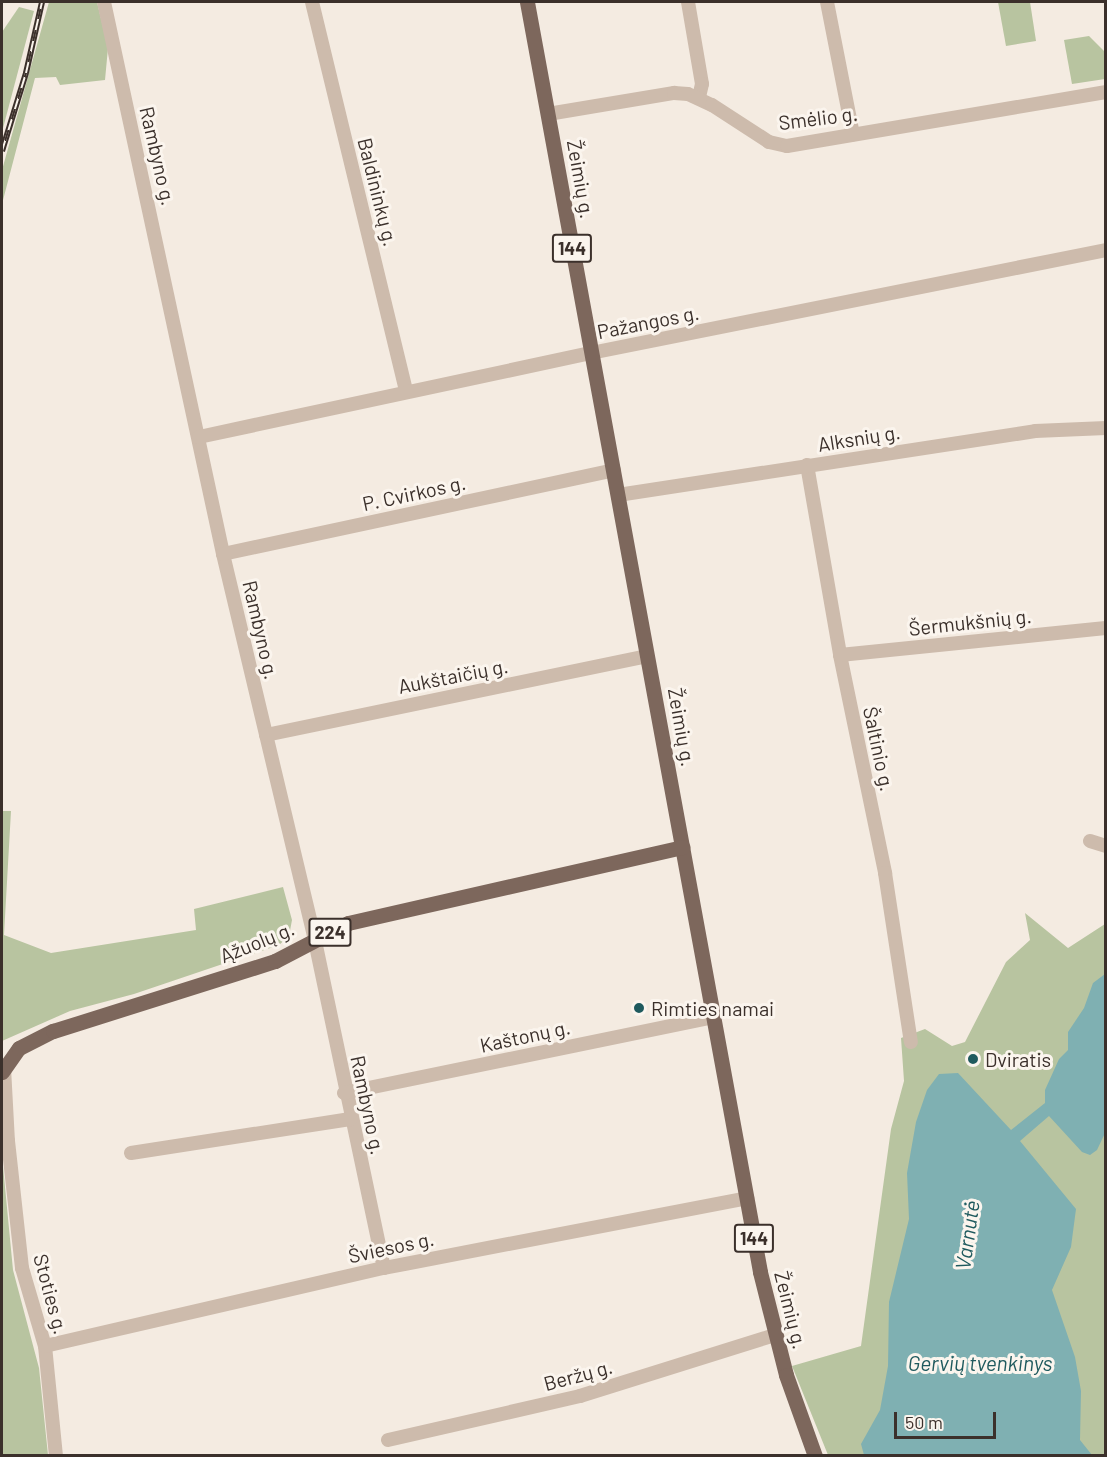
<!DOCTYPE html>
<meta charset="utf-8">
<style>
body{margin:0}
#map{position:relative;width:1107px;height:1457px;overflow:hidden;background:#f4ebe1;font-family:Barlow,sans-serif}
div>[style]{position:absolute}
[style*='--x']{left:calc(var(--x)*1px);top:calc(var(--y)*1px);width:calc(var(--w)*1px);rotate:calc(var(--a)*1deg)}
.green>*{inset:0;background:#b8c4a0}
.water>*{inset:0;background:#7fb0b2}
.street>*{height:14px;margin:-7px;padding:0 7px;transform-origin:7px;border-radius:7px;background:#cdbbac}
.primary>*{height:15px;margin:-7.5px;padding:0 7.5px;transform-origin:7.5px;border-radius:7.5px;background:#7d675c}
.rail>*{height:6px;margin-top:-3px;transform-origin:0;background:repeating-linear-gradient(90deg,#fbf5ee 0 11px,#3b302b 0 22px);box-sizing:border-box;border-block:2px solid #3b302b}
.dots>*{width:16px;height:16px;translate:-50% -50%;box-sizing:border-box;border:3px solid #fbf5ee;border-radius:50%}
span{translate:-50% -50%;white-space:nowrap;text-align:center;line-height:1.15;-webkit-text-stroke:6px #fbf5ee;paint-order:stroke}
.shield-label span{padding:2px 4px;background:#fbf5ee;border:2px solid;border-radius:4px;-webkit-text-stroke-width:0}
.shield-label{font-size:18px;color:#3b302b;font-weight:700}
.street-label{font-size:20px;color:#3b302b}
.poi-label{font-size:20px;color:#3b302b}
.left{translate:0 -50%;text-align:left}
.water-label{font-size:21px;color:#1f5a5e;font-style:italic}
.frame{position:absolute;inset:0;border:3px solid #3b302b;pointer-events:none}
.scale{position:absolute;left:894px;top:1412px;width:102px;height:27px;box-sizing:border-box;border:3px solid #3b302b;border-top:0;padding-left:8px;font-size:18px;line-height:21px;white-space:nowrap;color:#3b302b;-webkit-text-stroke:4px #fbf5ee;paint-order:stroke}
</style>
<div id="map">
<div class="green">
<div style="clip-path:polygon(49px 2px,97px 2px,108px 48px,105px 80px,60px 85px,56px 77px,35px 78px,2px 204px,2px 170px)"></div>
<div style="clip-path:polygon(998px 2px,1030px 2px,1036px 41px,1006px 46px)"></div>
<div style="clip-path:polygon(19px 7px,34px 11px,2px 132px,2px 32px)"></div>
<div style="clip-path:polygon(1089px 36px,1105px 52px,1105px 79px,1072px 84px,1064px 40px)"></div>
<div style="clip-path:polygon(2px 811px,11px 811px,4px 935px,51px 953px,196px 930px,194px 909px,283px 887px,292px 920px,289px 936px,279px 945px,134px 994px,70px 1011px,2px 1041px)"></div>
<div style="clip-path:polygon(1025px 913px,1068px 948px,1105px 924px,1105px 1455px,828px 1455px,792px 1366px,861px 1346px,891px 1129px,904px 1081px,901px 1038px,925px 1029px,952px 1046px,965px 1042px,1006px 962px,1030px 940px)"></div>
<div style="clip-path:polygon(2px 1156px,13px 1270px,39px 1368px,48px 1455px,2px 1455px)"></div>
</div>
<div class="water">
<div style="clip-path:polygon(1105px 974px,1106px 1131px,1097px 1150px,1090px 1155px,1082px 1152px,1049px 1116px,1020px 1141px,1076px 1209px,1071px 1247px,1052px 1290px,1075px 1357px,1081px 1391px,1080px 1440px,1092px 1455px,864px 1455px,861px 1444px,880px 1410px,888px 1366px,889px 1302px,909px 1219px,907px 1173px,916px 1122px,927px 1090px,939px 1074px,958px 1073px,1011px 1130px,1045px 1103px,1045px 1090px,1059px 1059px,1068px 1050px,1068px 1032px,1084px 1008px,1093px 983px)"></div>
</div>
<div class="street">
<div style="--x:104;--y:2;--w:565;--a:77.83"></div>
<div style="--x:223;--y:554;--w:398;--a:76.6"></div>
<div style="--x:315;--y:941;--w:334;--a:78.1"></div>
<div style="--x:312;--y:2;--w:401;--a:76.4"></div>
<div style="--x:688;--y:2;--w:83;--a:80.3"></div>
<div style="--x:702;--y:84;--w:13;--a:103"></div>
<div style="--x:827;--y:2;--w:135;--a:78.9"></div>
<div style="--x:548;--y:114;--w:128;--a:-9.5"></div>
<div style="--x:674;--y:93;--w:14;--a:4"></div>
<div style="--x:688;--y:94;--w:26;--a:25"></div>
<div style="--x:712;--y:105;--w:68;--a:33"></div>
<div style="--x:769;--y:142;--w:18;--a:13"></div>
<div style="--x:787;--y:146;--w:324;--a:-9.6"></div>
<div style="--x:199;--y:437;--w:401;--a:-12.1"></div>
<div style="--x:591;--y:353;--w:525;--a:-11.31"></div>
<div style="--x:807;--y:465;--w:193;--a:80.1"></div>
<div style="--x:840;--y:655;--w:223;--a:78.3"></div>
<div style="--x:885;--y:873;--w:171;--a:81.3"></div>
<div style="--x:618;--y:495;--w:422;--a:-8.7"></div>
<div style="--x:1035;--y:431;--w:71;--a:-2.4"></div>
<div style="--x:223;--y:554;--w:400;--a:-12.1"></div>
<div style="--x:840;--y:655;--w:267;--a:-5.8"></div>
<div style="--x:266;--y:735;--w:389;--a:-11.7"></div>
<div style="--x:1090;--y:841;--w:17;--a:17"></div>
<div style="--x:4;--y:1068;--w:73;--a:86.9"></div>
<div style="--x:344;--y:1093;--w:378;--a:-11.6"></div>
<div style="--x:2;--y:1135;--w:8;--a:45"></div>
<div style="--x:8;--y:1141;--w:128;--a:83.7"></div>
<div style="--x:22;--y:1268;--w:81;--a:73.6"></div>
<div style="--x:45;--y:1346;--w:111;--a:84.3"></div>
<div style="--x:131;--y:1153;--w:222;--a:-8.8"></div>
<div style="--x:45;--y:1346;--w:348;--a:-13"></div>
<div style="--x:384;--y:1268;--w:370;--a:-10.9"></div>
<div style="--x:388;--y:1440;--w:197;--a:-12.9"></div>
<div style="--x:580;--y:1396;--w:204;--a:-17.4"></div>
</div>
<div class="primary">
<div style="--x:527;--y:2;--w:1291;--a:79.6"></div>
<div style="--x:760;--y:1272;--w:106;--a:75.8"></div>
<div style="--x:786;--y:1375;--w:86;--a:70.3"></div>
<div style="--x:2;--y:1072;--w:29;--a:-55"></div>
<div style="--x:19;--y:1048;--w:38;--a:-27"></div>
<div style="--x:53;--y:1031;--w:233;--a:-17.5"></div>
<div style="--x:275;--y:961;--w:82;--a:-27.5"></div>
<div style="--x:348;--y:923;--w:343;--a:-12.8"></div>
</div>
<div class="rail">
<div style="--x:2;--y:151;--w:82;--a:-72.9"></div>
<div style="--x:26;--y:73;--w:73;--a:-77.3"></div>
</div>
<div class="dots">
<div style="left:639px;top:1008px;background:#1f5a5e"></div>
<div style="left:973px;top:1059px;background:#1f5a5e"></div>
</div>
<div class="shield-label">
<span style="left:572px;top:248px">144</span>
<span style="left:330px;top:932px">224</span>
<span style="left:754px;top:1238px">144</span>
</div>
<div class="street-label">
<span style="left:818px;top:118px;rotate:-7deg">Smėlio g.</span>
<span style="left:158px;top:156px;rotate:77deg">Rambyno g.</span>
<span style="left:581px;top:179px;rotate:80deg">Žeimių g.</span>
<span style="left:378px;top:192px;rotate:76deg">Baldininkų g.</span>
<span style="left:648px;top:322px;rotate:-11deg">Pažangos g.</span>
<span style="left:859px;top:438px;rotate:-9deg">Alksnių g.</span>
<span style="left:414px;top:493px;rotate:-12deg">P. Cvirkos g.</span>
<span style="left:970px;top:622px;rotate:-6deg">Šermukšnių g.</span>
<span style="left:261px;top:630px;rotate:77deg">Rambyno g.</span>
<span style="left:453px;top:676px;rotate:-11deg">Aukštaičių g.</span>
<span style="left:682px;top:727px;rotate:80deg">Žeimių g.</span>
<span style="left:879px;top:749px;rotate:78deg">Šaltinio g.</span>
<span style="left:257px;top:942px;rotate:-22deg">Ąžuolų g.</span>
<span style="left:525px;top:1036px;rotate:-12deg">Kaštonų g.</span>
<span style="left:368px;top:1105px;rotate:78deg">Rambyno g.</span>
<span style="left:391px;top:1247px;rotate:-12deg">Šviesos g.</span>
<span style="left:51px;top:1294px;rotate:75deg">Stoties g.</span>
<span style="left:791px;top:1310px;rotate:76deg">Žeimių g.</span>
<span style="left:578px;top:1375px;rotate:-15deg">Beržų g.</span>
</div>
<div class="poi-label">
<span class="left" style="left:651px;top:1008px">Rimties namai</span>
<span class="left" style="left:985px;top:1059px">Dviratis</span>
</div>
<div class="water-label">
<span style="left:967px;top:1235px;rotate:-82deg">Varnutė</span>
<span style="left:980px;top:1363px">Gervių tvenkinys</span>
</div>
<div class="frame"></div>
<div class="scale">50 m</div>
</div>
